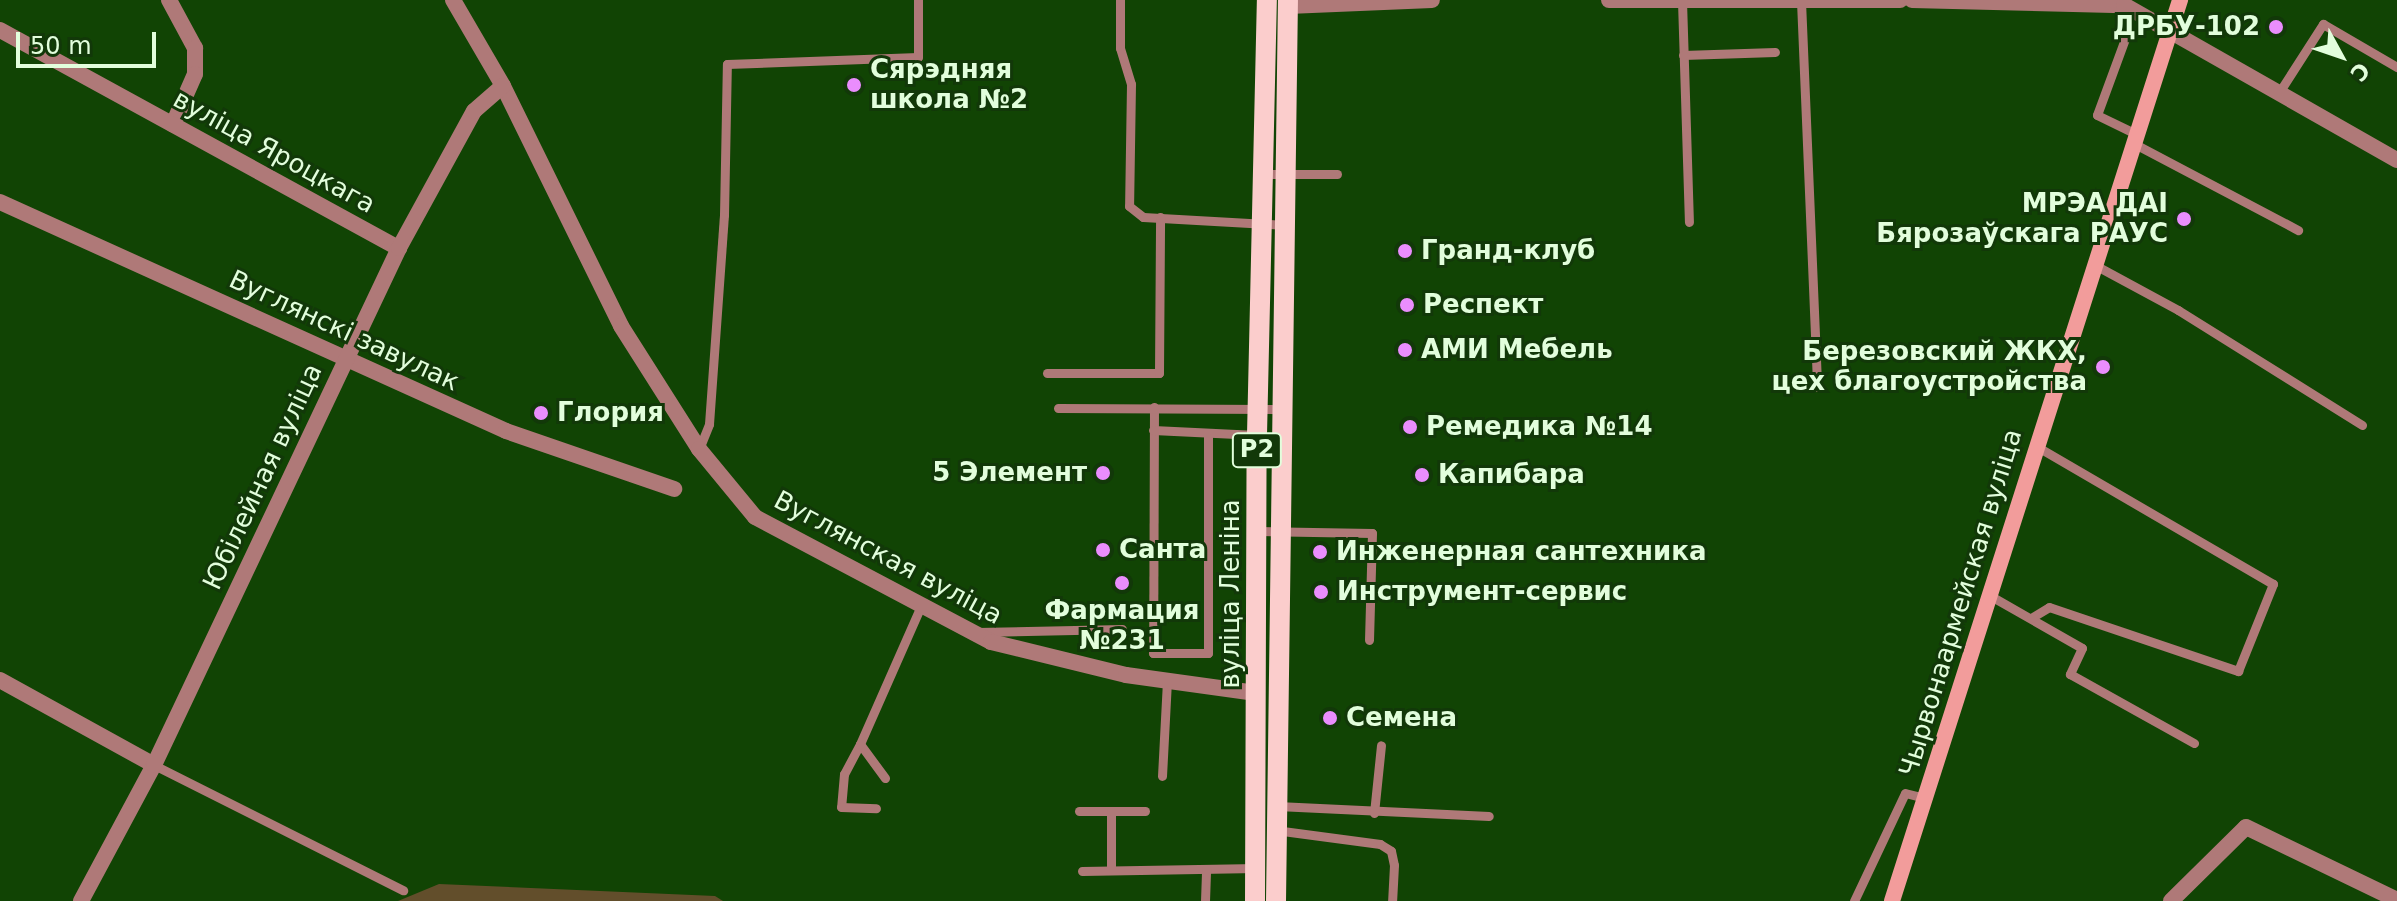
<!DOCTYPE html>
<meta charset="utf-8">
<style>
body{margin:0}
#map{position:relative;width:2397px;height:901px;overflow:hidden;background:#114404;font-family:"DejaVu Sans",sans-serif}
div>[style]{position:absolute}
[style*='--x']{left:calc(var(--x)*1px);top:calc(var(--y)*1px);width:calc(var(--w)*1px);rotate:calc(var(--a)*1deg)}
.green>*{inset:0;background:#624e2b}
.service>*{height:9px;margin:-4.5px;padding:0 4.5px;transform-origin:4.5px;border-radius:4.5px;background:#af7978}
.minor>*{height:16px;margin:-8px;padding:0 8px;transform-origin:8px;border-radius:8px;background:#af7978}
.tertiary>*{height:16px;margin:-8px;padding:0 8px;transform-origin:8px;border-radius:8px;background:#af7978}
.secondary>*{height:16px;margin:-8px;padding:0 8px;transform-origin:8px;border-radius:8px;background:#f29c9b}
.primary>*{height:20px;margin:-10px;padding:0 10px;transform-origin:10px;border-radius:10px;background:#fbcdcc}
.dots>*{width:22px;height:22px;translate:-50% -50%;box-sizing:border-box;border:4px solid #123809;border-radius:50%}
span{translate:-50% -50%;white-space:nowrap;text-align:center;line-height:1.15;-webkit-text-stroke:6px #123809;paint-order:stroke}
.shield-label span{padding:2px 6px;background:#123809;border:2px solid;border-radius:6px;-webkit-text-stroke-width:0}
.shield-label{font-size:24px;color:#e2fedc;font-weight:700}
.poi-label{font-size:26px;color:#e2fedc;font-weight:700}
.right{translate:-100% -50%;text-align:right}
.left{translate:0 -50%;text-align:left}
.street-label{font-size:26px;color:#e2fedc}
.north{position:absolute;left:2301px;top:16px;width:80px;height:80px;-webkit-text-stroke:6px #123809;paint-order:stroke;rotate:130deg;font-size:22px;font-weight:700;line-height:32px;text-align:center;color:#e2fedc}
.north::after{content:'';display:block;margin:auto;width:28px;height:36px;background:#e2fedc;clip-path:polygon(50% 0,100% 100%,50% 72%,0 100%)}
.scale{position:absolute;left:16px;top:32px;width:140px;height:36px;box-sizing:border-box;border:4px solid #e2fedc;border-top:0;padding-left:10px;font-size:24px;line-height:28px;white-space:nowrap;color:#e2fedc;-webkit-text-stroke:6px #123809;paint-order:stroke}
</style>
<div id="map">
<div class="green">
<div style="clip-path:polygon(439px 884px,715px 896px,723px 901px,398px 901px)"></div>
</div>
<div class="service">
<div style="--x:1120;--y:0;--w:48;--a:90"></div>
<div style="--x:1120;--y:48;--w:38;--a:73"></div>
<div style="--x:1131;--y:84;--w:122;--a:90.9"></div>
<div style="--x:1129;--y:206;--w:18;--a:38"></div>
<div style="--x:1143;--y:217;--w:142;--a:3.2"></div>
<div style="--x:1682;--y:1;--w:221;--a:88.2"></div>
<div style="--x:1801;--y:1;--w:386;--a:87.6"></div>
<div style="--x:2126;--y:36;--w:84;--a:110.2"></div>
<div style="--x:2097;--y:115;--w:41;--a:25.9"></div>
<div style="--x:1683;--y:55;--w:92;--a:-1.9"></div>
<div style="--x:2280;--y:91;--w:80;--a:-57.3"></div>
<div style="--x:2323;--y:24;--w:86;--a:30.2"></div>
<div style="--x:2131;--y:142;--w:189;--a:27.8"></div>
<div style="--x:1262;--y:174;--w:75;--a:0"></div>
<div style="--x:2093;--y:264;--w:97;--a:28.4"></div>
<div style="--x:2178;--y:310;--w:217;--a:32"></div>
<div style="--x:1047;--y:373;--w:112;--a:0"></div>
<div style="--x:1159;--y:373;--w:156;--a:-89.6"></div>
<div style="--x:1154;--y:407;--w:246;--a:90.2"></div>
<div style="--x:1153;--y:653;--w:55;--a:0"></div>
<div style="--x:1208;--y:653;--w:220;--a:-90"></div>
<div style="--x:1058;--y:408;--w:224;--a:0.3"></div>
<div style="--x:1153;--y:430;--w:104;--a:2.8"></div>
<div style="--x:699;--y:449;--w:27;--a:-68"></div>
<div style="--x:709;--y:424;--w:210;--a:-85.9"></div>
<div style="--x:724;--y:215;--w:151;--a:-88.9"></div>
<div style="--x:727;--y:64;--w:191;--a:-2.1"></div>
<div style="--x:918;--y:57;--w:57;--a:-90"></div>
<div style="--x:1258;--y:531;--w:114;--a:1"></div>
<div style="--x:1372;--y:533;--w:107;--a:91.6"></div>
<div style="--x:1989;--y:595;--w:107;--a:29.7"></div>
<div style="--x:2082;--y:648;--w:29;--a:115"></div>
<div style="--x:2070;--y:674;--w:142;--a:29.1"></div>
<div style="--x:2031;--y:618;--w:21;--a:-31"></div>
<div style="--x:2049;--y:607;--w:200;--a:18.7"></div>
<div style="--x:2238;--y:671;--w:94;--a:-68.1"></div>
<div style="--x:2273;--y:584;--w:274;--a:-149.8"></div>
<div style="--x:977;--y:632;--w:145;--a:-1.2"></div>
<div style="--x:860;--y:744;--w:34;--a:118"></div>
<div style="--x:844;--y:774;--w:33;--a:95"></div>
<div style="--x:841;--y:807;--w:35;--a:2"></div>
<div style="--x:154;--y:765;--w:279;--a:26.7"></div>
<div style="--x:1162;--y:776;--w:95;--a:-87"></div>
<div style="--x:885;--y:778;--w:42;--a:-126.3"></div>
<div style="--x:860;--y:744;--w:151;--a:-66.2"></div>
<div style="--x:1277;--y:806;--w:212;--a:2.7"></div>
<div style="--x:1079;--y:811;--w:32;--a:0"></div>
<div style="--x:1111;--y:811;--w:59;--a:90"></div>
<div style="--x:1111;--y:811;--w:34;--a:0"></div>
<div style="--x:1374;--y:813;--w:68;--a:-84.1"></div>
<div style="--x:1275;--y:830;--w:106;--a:7.6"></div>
<div style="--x:1380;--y:844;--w:13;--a:32"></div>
<div style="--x:1391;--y:851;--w:14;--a:78"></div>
<div style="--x:1394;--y:865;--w:36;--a:93"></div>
<div style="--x:1082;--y:871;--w:175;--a:-1"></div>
<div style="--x:1205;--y:901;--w:32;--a:-88"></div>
<div style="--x:1854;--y:901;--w:119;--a:-64.7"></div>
<div style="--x:1905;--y:793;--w:21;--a:14"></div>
</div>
<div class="minor">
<div style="--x:169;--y:0;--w:55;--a:61.6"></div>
<div style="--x:195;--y:48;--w:26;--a:90"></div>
<div style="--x:195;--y:74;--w:55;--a:113.7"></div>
<div style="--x:1609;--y:0;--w:291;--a:0"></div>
<div style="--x:1912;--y:0;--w:212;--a:1.4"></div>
<div style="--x:2124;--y:5;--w:314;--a:29.6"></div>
<div style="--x:1288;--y:6;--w:144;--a:-2.4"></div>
<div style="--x:0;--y:30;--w:455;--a:28.7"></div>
<div style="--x:0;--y:202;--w:555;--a:24.35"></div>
<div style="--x:506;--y:431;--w:178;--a:19"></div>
<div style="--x:0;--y:680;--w:176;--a:28.9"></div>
<div style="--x:2171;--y:901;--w:105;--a:-44.6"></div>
<div style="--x:2246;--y:827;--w:168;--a:25.8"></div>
</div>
<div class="tertiary">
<div style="--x:453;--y:0;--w:99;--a:59.8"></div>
<div style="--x:503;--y:86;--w:267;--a:63.8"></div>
<div style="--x:621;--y:326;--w:146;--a:57.6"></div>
<div style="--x:699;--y:449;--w:88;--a:50.5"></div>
<div style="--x:755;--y:517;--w:267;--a:27.9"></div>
<div style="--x:991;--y:642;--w:139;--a:13.7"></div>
<div style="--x:1126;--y:675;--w:131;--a:7.9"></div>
<div style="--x:81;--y:901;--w:154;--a:-61.8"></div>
<div style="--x:154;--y:765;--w:572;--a:-64.64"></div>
<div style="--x:399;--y:248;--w:156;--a:-61.3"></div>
<div style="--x:474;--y:111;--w:38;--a:-41"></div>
</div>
<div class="secondary">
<div style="--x:1892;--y:901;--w:946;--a:-72.27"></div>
</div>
<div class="primary">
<div style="--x:1255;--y:901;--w:466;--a:-89.8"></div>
<div style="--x:1257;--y:435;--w:435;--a:-88.7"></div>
<div style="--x:1276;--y:901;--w:901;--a:-89.24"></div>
</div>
<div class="dots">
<div style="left:2276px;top:27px;background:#ea8dfd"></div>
<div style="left:854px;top:85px;background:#ea8dfd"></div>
<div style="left:2184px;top:219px;background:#ea8dfd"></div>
<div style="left:1405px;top:251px;background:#ea8dfd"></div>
<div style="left:1407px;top:305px;background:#ea8dfd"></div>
<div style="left:1405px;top:350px;background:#ea8dfd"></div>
<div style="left:2103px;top:367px;background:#ea8dfd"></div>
<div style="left:541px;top:413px;background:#ea8dfd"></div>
<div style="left:1410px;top:427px;background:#ea8dfd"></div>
<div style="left:1103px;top:473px;background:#ea8dfd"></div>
<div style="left:1422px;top:475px;background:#ea8dfd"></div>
<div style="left:1103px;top:550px;background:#ea8dfd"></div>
<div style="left:1320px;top:552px;background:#ea8dfd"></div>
<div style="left:1122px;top:583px;background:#ea8dfd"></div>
<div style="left:1321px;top:592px;background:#ea8dfd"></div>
<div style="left:1330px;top:718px;background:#ea8dfd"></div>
</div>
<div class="shield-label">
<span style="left:1257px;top:450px">Р2</span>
</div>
<div class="poi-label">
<span class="right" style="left:2260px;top:27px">ДРБУ-102</span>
<span class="left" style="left:870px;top:85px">Сярэдняя<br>школа №2</span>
<span class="right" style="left:2168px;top:219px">МРЭА ДАІ<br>Бярозаўскага РАУС</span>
<span class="left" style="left:1421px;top:251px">Гранд-клуб</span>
<span class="left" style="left:1423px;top:305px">Респект</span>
<span class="left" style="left:1421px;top:350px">АМИ Мебель</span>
<span class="right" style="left:2087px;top:367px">Березовский ЖКХ,<br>цех благоустройства</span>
<span class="left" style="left:557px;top:413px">Глория</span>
<span class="left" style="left:1426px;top:427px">Ремедика №14</span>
<span class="right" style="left:1087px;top:473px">5 Элемент</span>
<span class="left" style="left:1438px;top:475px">Капибара</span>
<span class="left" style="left:1119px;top:550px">Санта</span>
<span class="left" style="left:1336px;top:552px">Инженерная сантехника</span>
<span class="left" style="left:1337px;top:592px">Инструмент-сервис</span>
<span style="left:1122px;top:626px">Фармация<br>№231</span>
<span class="left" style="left:1346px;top:718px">Семена</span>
</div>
<div class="street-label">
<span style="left:274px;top:152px;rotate:29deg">вуліца Яроцкага</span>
<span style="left:344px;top:331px;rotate:25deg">Вуглянскі завулак</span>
<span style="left:263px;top:477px;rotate:-65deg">Юбілейная вуліца</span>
<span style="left:888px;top:558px;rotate:28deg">Вуглянская вуліца</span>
<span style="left:1231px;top:594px;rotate:-90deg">вуліца Леніна</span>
<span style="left:1961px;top:603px;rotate:-73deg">Чырвонаармейская вуліца</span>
</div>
<div class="north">С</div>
<div class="scale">50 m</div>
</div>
